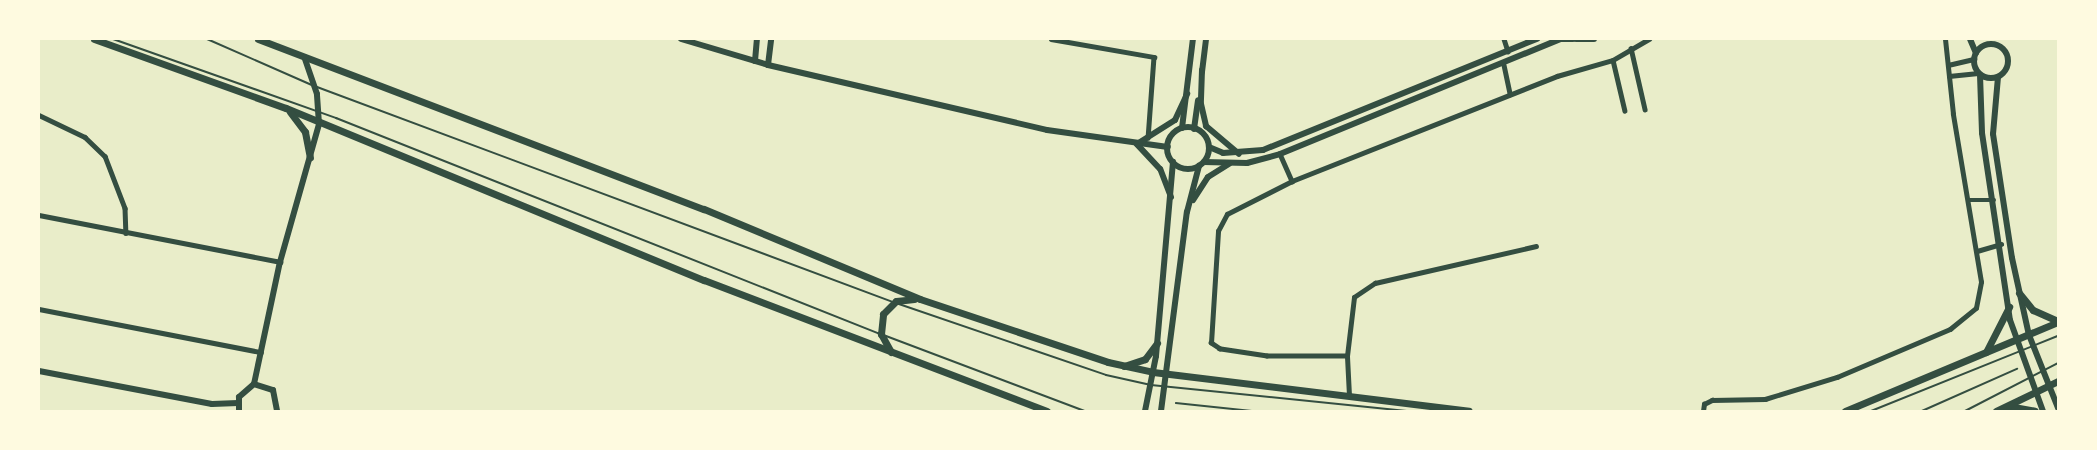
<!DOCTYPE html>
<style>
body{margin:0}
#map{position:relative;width:2097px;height:450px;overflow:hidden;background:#e9edc9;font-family:Signika,sans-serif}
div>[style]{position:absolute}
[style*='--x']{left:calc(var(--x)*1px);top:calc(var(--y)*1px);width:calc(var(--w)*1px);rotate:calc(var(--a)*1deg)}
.path>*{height:1.5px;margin:-0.75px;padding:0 0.75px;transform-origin:0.75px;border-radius:0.75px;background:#344e41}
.service>*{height:2px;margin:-1px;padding:0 1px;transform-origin:1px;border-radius:1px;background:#344e41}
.minor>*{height:4.5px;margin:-2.25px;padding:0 2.25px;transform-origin:2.25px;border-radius:2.25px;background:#344e41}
.tertiary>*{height:6px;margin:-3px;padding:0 3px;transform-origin:3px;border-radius:3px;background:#344e41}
.tertiary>.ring{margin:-3px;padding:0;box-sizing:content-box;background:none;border:6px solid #344e41;border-radius:50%}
.secondary>*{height:7px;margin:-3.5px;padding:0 3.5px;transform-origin:3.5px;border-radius:3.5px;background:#344e41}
span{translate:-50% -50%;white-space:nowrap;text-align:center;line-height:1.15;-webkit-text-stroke:4.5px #fefae0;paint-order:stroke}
.frame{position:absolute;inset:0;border:40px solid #fefae0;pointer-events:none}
</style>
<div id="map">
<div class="path">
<div style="--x:1176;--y:403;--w:76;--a:6"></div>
<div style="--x:1922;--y:411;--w:104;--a:-23.9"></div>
</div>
<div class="service">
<div style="--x:113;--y:39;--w:237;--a:19.5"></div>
<div style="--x:336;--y:118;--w:585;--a:21.66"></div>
<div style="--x:207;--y:39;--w:115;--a:23.7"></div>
<div style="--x:317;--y:87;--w:615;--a:20.47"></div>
<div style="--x:893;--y:302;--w:225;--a:18.9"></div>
<div style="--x:1106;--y:375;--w:46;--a:12.5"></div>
<div style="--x:1151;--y:385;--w:257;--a:5.8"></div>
<div style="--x:886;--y:336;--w:213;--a:20.7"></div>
<div style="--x:1871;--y:411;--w:201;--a:-21.9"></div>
<div style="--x:1965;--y:411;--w:105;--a:-27.3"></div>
</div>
<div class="minor">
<div style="--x:1051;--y:39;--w:105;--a:9.9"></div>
<div style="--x:1154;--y:57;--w:81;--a:94.2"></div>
<div style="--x:1504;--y:39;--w:13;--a:72"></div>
<div style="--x:1631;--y:48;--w:63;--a:77.1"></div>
<div style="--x:1613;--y:60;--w:52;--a:76.8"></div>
<div style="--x:1504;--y:65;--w:30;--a:78"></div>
<div style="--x:1948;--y:65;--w:27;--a:-13"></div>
<div style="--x:1949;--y:76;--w:29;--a:-6"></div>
<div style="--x:39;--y:115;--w:51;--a:25.6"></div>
<div style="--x:85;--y:137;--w:28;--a:44"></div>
<div style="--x:105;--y:156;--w:56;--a:69"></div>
<div style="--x:125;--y:208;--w:25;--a:88"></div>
<div style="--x:1280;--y:154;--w:30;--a:66"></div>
<div style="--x:1970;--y:200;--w:24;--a:0"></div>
<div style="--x:39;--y:215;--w:246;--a:11"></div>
<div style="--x:1977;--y:251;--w:25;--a:-16"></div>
<div style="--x:39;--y:309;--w:226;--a:11"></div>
<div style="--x:1347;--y:356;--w:80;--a:180"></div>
<div style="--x:1267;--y:356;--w:48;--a:-171.5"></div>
<div style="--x:1220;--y:349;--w:11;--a:-146"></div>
<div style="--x:1211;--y:343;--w:112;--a:-86.4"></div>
<div style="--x:1218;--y:231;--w:19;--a:-62"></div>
<div style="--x:1227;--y:214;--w:73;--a:-26.9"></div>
<div style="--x:1292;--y:181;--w:285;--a:-21.6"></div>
<div style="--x:1557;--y:76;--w:58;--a:-15.9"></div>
<div style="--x:1613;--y:60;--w:42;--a:-30.3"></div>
<div style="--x:1349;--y:396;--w:40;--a:-92.9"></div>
<div style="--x:1347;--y:356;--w:59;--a:-83.2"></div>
<div style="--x:1354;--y:297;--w:25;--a:-34"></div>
<div style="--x:1375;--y:283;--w:165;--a:-12.9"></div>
<div style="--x:1703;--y:411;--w:7;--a:-82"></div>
<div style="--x:1704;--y:404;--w:9;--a:-27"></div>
<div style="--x:1712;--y:400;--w:53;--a:-1.1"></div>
<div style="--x:1765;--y:399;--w:75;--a:-17"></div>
<div style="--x:1837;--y:377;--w:123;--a:-23"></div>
<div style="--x:1950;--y:329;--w:33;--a:-39"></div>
<div style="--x:1976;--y:308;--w:26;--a:-79"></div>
<div style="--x:1981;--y:282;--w:170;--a:-99.5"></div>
<div style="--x:1953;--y:114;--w:75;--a:-96.1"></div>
</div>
<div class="tertiary">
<div style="--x:681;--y:39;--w:91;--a:16.6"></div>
<div style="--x:768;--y:65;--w:286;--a:13.1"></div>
<div style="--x:1047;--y:130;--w:122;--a:8"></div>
<div style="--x:1576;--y:39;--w:18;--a:0"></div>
<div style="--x:1970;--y:39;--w:15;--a:67"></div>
<div class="ring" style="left:1974px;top:44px;width:28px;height:28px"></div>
<div style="--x:755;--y:61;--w:22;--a:-85"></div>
<div style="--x:768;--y:65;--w:26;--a:-83"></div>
<div style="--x:1202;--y:70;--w:34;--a:92"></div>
<div style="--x:1201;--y:104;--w:23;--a:77"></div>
<div style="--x:1206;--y:126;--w:43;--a:40.3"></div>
<div style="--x:1202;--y:72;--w:33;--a:-83"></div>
<div style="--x:1980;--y:75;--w:58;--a:88"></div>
<div style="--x:1982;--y:133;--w:189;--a:81.5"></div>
<div style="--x:2010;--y:320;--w:97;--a:70.1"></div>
<div style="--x:1998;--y:77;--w:57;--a:95"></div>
<div style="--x:1993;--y:134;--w:125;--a:81.3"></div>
<div style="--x:2012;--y:258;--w:79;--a:77.6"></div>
<div style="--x:2029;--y:335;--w:79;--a:68.3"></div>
<div class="ring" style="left:1167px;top:127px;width:36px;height:36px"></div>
<div style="--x:1182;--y:128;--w:90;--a:-83"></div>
<div style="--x:1194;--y:129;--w:29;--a:-82"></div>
<div style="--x:1209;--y:147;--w:15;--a:23"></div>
<div style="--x:1223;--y:153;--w:40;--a:-4.3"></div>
<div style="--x:1263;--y:150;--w:296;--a:-22.1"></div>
<div style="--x:1204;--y:162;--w:43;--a:1.3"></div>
<div style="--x:1247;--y:163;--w:34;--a:-15"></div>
<div style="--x:1280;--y:154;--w:304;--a:-22.3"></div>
<div style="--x:1561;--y:39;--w:12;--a:0"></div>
<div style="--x:1171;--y:197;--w:30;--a:-111"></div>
<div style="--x:1160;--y:169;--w:34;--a:-133"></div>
<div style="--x:1137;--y:144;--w:45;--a:-32.3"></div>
<div style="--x:1175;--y:120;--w:29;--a:-65"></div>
<div style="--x:1193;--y:200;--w:27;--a:-57"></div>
<div style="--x:1208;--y:177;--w:25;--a:-32"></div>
<div style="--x:39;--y:371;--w:176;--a:10.8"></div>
<div style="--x:212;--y:404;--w:26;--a:-2"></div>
<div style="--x:254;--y:384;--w:125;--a:-78"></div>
<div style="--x:280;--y:262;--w:143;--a:-74.2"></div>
<div style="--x:319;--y:124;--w:30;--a:-94"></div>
<div style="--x:317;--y:94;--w:39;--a:-109"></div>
<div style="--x:239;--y:411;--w:14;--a:-90"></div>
<div style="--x:239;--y:397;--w:20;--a:-41"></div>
<div style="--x:254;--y:384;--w:20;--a:18"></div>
<div style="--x:273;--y:390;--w:21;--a:79"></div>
<div style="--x:1145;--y:411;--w:56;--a:-78.7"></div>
<div style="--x:1156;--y:356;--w:195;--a:-85"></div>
<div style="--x:1161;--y:411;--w:201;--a:-82.6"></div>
<div style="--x:1187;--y:212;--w:48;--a:-75.4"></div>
</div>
<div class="secondary">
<div style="--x:94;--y:39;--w:204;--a:19.8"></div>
<div style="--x:286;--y:108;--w:452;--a:22.4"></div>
<div style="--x:704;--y:280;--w:367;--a:20.9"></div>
<div style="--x:258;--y:39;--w:477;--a:20.9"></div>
<div style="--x:704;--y:209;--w:234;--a:22.6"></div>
<div style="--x:920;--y:299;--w:198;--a:18.5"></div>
<div style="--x:1108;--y:362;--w:46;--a:12.5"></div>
<div style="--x:1153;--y:372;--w:318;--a:7"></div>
<div style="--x:290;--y:112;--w:25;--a:53"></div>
<div style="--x:305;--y:132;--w:26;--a:79"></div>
<div style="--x:2019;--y:293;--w:22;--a:51"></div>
<div style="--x:2033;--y:310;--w:27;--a:24"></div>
<div style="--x:891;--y:352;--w:21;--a:-119"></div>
<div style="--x:881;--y:334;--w:20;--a:-84"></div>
<div style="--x:883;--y:314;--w:18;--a:-45"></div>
<div style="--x:896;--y:301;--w:18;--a:-6"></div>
<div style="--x:1986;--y:352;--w:51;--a:-62.9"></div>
<div style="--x:1124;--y:366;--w:22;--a:-18"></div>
<div style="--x:1145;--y:359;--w:20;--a:-53"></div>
<div style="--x:2008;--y:406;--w:27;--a:10"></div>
<div style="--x:1845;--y:411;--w:231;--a:-22.7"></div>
<div style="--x:1996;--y:411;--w:69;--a:-25.8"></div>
</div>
<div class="frame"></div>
</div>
